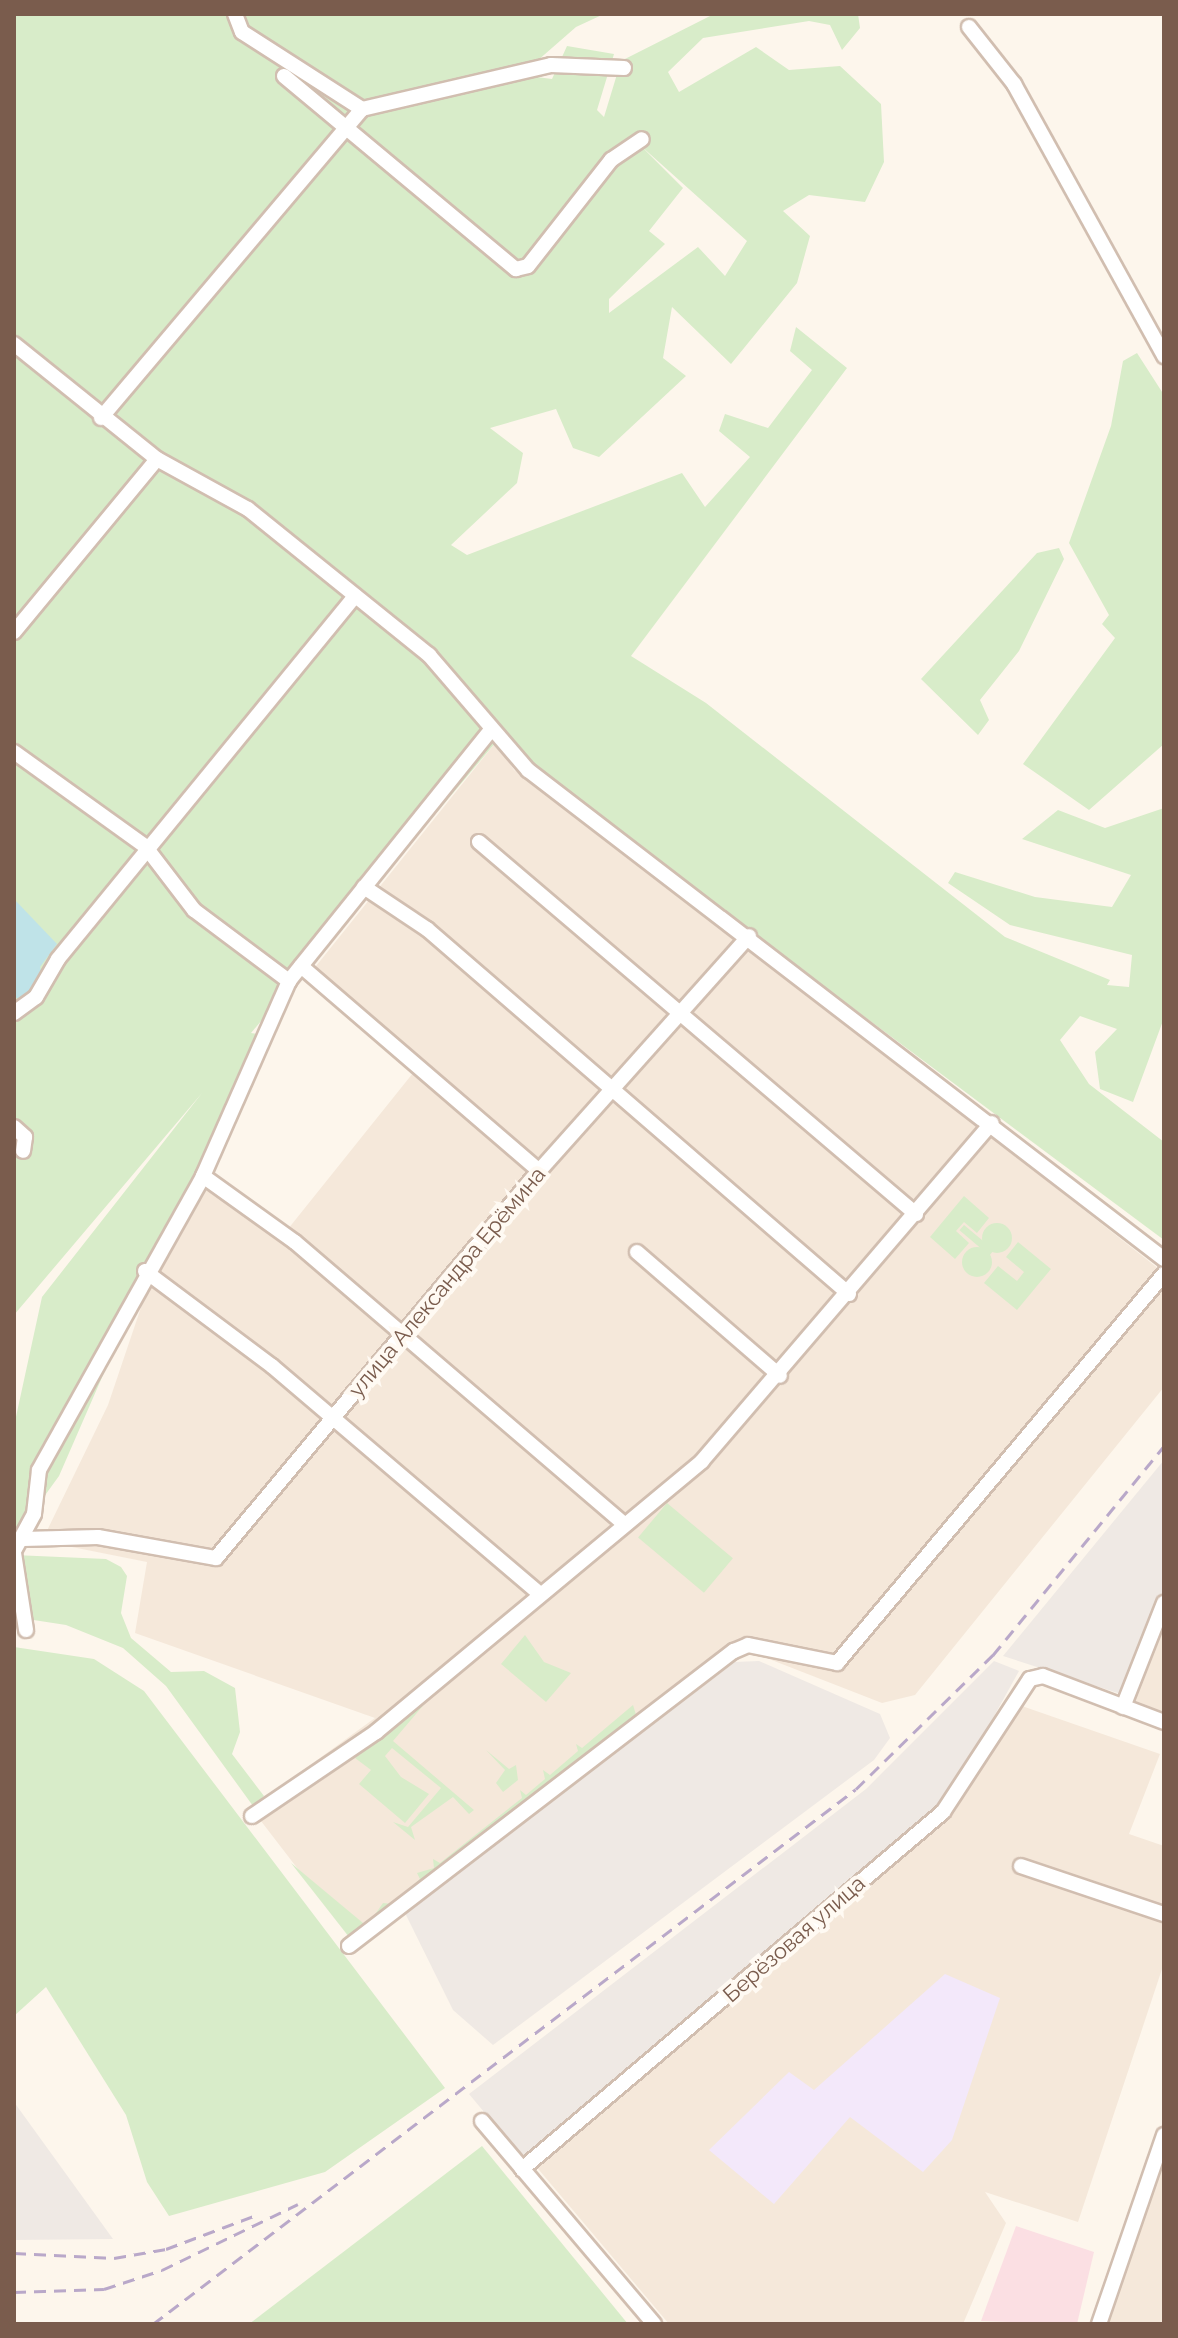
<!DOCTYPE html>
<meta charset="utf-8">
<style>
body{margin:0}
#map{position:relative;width:1178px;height:2338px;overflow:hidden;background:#fdf6ec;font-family:Raleway,sans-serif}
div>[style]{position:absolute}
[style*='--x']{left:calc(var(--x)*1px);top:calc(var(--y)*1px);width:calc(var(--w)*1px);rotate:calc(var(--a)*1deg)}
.residential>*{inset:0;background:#f5e8da}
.industrial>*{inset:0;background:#efe9e4}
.education>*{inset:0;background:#f3e8fa}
.medical>*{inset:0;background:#fbdfe3}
.green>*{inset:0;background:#d8ecc9;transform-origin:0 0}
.round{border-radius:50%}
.water>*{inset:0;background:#bfe3e8}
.roads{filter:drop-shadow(2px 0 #d1beb0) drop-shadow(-2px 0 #d1beb0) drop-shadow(0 2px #d1beb0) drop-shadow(0 -2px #d1beb0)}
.minor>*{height:14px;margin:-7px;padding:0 7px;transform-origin:7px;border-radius:7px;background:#fff}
.rail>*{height:3px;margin-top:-1.5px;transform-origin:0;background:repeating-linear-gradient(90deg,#b9a8c9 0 12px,transparent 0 20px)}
span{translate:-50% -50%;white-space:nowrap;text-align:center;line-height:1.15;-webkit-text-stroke:8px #fffaf3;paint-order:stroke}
.street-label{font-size:22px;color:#7a5c4d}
.frame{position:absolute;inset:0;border:16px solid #7a5c4d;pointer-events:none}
</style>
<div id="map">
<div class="residential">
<div style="clip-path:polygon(496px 742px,514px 770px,622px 846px,1164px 1273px,1164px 1387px,915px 1695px,882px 1703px,751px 1652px,735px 1657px,358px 1947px,251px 1808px,375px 1718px,135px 1633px,147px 1562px,42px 1541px,108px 1405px,154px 1269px,205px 1174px,284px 1234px,417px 1068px,364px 1019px,304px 981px)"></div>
<div style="clip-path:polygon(1164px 1622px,1164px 1713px,1133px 1702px)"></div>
<div style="clip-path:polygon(1019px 1705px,1160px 1754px,1129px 1834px,1164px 1846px,1164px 1963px,1078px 2222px,985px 2192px,1006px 2223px,963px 2324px,669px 2324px,534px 2164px,954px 1813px)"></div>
<div style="clip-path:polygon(1164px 2152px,1164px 2324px,1105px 2324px)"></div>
</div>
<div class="industrial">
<div style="clip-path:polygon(1164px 1460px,1164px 1590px,1127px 1696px,1003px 1656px)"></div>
<div style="clip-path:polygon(759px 1661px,880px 1714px,890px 1738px,874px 1760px,493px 2045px,453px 2010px,405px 1913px,735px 1662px)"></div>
<div style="clip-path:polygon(994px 1661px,1019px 1671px,946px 1803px,525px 2161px,469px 2094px,866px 1789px)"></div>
<div style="clip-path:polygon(14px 2102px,113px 2239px,14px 2240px)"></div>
</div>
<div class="education">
<div style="clip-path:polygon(945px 1974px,1000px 1998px,952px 2140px,923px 2172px,850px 2117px,774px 2204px,709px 2150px,789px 2072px,814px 2090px)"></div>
</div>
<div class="medical">
<div style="clip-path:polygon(1016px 2226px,1094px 2252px,1077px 2324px,981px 2321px)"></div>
</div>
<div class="green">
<div style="clip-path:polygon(evenodd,14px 14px,604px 14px,576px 27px,521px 75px,552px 79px,567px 46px,614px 54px,597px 110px,604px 117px,621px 61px,714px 14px,858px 14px,860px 28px,842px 50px,830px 25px,809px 21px,703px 38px,668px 72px,679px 92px,756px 47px,789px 70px,840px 66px,881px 104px,884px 162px,865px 202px,809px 195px,783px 211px,810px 236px,797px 283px,731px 364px,672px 307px,663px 358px,686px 376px,599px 457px,573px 448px,556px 409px,490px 428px,523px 453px,517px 483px,451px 545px,467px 555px,682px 473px,705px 507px,750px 457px,719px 431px,725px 414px,768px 428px,812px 370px,790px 351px,796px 327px,847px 368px,631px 656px,706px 703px,1005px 937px,1110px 980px,1107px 985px,1129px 987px,1132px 955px,1010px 925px,948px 883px,955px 872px,1035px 897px,1112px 907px,1131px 875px,1022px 839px,1058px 810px,1105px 828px,1164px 808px,1164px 1018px,1133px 1102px,1100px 1089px,1095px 1052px,1117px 1029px,1080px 1016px,1060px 1040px,1089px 1084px,1164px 1142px,1164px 1240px,496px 742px,251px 1033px,257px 1034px,226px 1122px,147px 1274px,59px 1476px,14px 1538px,14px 1426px,42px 1297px,202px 1093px,14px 1315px,14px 14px,641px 146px,747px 241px,725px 276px,698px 247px,609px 313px,609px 299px,665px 244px,649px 231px,683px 188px,641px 146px)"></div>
<div style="clip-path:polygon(1137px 353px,1164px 395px,1164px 744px,1089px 810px,1023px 764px,1115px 638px,1102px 624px,1109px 615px,1069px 543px,1111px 426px,1123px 361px)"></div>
<div style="clip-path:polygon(1059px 548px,1064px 559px,1019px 651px,980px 700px,989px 720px,978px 735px,921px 679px,1037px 553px)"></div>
<div style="clip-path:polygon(964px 1196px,989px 1218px,977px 1233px,964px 1222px,956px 1231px,969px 1243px,955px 1259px,930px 1237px)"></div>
<div class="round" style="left:982px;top:1223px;width:30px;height:30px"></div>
<div style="left:964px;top:1225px;width:39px;height:7px;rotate:40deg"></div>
<div style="clip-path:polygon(1018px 1242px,1051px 1269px,1017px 1310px,984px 1283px,998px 1266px,1017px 1281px,1024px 1272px,1006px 1257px)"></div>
<div class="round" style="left:962px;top:1247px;width:30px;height:30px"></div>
<div style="left:667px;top:1503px;width:86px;height:45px;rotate:40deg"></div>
<div style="clip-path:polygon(14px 1555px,106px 1559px,121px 1567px,127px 1576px,121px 1613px,131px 1638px,171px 1672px,204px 1671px,235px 1688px,240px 1732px,232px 1754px,264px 1796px,253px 1806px,166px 1686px,123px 1648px,66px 1625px,14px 1617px)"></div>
<div style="clip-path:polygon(525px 1635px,544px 1662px,571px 1673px,546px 1702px,501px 1664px)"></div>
<div style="clip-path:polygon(14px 1647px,94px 1659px,144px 1691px,445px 2088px,325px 2172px,169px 2216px,147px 2182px,126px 2115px,46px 1987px,14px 2016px)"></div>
<div style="clip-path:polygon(427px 1698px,427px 1701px,393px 1741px,474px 1810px,469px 1814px,453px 1797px,411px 1827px,415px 1840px,393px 1822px,408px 1827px,441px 1788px,392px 1748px,385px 1756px,401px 1777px,429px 1794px,405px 1823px,359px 1784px,371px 1770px,355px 1758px)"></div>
<div style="clip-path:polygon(633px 1705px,637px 1718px,367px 1926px,383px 1903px,392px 1904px,420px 1879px,417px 1873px,434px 1868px,433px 1859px,440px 1863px,522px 1798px,520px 1790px,526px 1795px,545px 1779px,543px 1770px,550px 1775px,578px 1751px,576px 1744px,582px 1748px)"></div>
<div style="clip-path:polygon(486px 1750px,509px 1769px,516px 1765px,518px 1780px,503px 1792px,496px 1783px,505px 1770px)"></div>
<div style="clip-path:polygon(291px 1863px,363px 1923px,364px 1931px,349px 1937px)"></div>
<div style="clip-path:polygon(482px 2146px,628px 2324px,249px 2324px)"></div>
</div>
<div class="water">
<div style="clip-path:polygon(14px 899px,57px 944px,40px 967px,44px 980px,25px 1000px,14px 997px)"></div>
</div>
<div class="roads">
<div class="minor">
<div style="--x:235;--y:14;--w:19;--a:69"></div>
<div style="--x:242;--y:32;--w:143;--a:32.7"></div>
<div style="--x:362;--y:109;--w:194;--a:-13.1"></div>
<div style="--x:551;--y:65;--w:73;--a:2.4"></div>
<div style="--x:969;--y:27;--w:73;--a:51.7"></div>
<div style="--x:1014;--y:84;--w:311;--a:61.1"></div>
<div style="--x:284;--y:76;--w:302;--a:39.8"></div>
<div style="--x:516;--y:269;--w:12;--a:-14"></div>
<div style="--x:528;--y:266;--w:135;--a:-51.9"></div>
<div style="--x:611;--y:160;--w:37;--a:-34"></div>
<div style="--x:14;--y:344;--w:184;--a:38.8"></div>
<div style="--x:157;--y:459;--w:104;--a:28.8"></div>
<div style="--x:248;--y:509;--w:233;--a:38.9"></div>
<div style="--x:429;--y:655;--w:152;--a:49.3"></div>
<div style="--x:528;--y:770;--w:802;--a:37.56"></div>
<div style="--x:101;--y:418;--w:404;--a:-49.8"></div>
<div style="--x:14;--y:632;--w:224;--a:-50.4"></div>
<div style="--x:14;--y:752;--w:161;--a:35.7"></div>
<div style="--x:145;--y:846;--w:81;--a:52.6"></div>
<div style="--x:194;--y:910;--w:119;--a:36.8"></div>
<div style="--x:479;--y:842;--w:574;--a:40.41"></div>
<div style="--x:364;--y:887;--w:76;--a:33.7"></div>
<div style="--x:427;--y:929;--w:558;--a:40.86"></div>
<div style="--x:301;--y:966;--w:314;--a:40.7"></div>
<div style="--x:14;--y:1013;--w:27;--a:-36"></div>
<div style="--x:36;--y:997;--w:44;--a:-59.9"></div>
<div style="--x:58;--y:959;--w:469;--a:-50.7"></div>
<div style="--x:14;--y:1127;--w:15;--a:42"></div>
<div style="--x:25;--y:1137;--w:14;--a:98"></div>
<div style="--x:203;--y:1176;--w:113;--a:35.7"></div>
<div style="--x:295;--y:1242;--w:433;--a:40.6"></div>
<div style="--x:637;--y:1252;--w:189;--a:40.9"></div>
<div style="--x:145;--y:1271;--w:159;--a:36.8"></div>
<div style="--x:272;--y:1366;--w:352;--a:40.4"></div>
<div style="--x:23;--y:1539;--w:75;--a:-1.5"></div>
<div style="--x:98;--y:1537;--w:120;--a:10.1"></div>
<div style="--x:216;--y:1558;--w:504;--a:-50.15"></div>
<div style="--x:539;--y:1171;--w:315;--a:-48.2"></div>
<div style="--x:14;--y:1551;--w:42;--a:-61.6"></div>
<div style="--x:34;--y:1514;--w:44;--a:-83.5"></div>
<div style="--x:39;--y:1470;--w:337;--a:-60.8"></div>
<div style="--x:203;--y:1176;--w:213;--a:-66.2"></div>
<div style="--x:289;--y:981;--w:322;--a:-51.2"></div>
<div style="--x:14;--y:1553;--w:78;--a:81.1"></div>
<div style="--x:1123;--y:1707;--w:112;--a:-68.5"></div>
<div style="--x:252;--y:1816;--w:150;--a:-34.1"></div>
<div style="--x:376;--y:1732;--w:424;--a:-39.7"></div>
<div style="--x:702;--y:1461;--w:445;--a:-49.4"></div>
<div style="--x:1021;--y:1866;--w:151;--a:18.6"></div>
<div style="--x:349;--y:1946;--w:485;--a:-37.5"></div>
<div style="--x:734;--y:1651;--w:15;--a:-23"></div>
<div style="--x:748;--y:1645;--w:91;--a:11.4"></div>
<div style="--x:837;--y:1663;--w:508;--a:-49.95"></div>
<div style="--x:482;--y:2121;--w:266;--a:49.7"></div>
<div style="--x:522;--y:2169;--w:552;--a:-40.3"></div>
<div style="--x:943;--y:1812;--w:159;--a:-56.8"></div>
<div style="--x:1030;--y:1679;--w:13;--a:-13"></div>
<div style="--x:1043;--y:1676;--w:129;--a:20.8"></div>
<div style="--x:1099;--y:2324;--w:200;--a:-71"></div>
</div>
</div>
<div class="rail">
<div style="--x:14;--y:2253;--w:100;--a:2.9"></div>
<div style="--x:114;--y:2258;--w:53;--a:-9.8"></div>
<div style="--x:166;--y:2249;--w:99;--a:-20.6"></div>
<div style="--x:14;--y:2292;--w:90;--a:-1.9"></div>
<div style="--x:104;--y:2289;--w:61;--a:-18.1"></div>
<div style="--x:162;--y:2270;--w:151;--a:-25.9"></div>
<div style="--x:153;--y:2324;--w:883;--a:-37.27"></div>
<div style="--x:856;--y:1789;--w:192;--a:-44.4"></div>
<div style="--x:993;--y:1655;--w:270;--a:-50.7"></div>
</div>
<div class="street-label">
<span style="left:447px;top:1282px;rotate:-50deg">улица Александра Ерёмина</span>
<span style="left:794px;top:1939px;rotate:-41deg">Берёзовая улица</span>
</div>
<div class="frame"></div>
</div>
